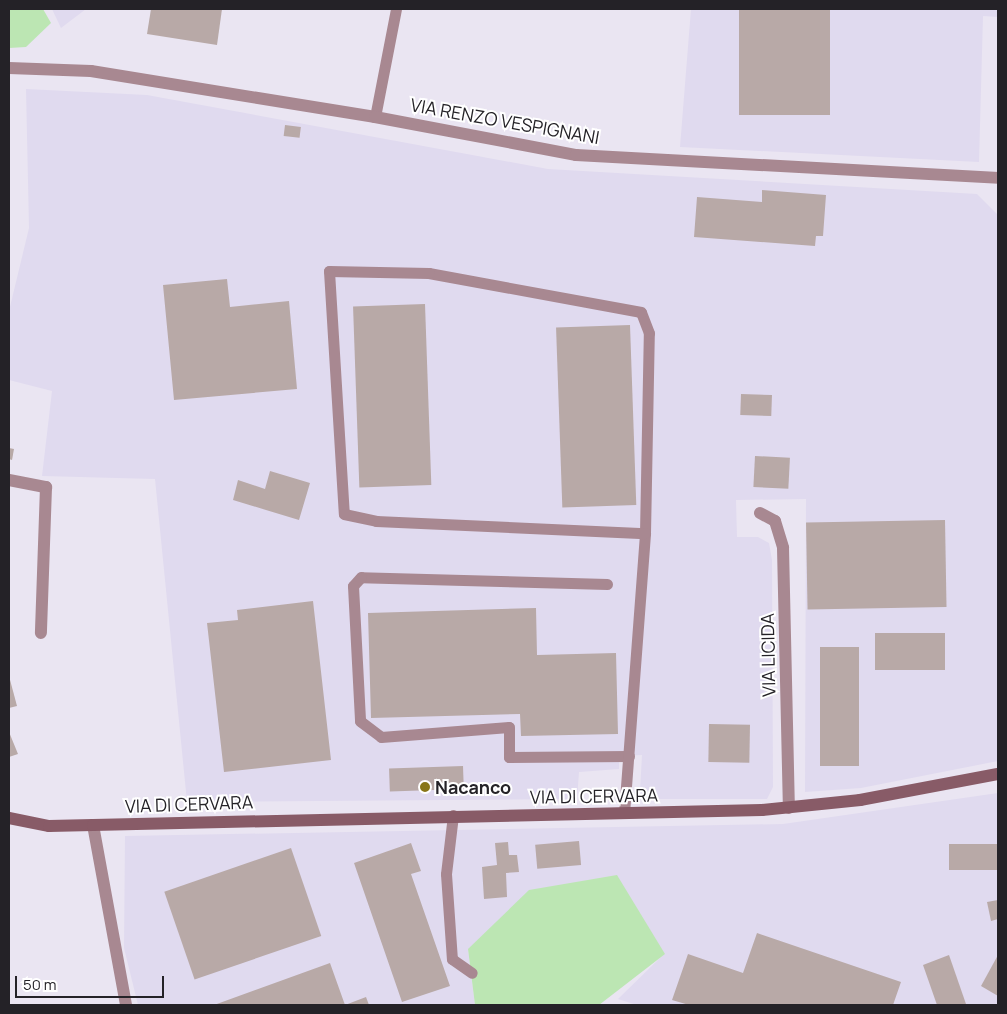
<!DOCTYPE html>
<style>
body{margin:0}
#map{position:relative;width:1007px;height:1014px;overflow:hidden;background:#eae5f2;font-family:Manrope,sans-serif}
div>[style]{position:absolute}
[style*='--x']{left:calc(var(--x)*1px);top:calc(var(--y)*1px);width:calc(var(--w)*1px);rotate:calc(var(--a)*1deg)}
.industrial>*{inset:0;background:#e0daef}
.green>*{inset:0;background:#bce6b3}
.building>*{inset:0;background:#b8a9a7;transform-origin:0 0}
.lane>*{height:11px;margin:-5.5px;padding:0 5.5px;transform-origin:5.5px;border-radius:5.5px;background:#a88891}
.street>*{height:12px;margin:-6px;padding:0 6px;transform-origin:6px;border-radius:6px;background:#a88891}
.secondary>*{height:12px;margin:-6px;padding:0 6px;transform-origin:6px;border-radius:6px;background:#885b67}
.dots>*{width:14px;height:14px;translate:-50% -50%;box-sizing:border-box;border:2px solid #fff;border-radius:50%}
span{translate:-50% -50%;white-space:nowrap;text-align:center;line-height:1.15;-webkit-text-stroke:4px #fff;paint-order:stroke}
.street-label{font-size:18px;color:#242227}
.poi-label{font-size:18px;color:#242227;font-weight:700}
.left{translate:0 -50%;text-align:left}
.frame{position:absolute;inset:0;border:10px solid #242227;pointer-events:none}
.scale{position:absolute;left:15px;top:976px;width:149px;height:22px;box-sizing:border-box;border:2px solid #242227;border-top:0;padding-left:6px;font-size:15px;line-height:18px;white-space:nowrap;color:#242227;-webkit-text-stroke:4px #fff;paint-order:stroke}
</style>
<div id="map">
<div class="industrial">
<div style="clip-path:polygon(52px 9px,86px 9px,61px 28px)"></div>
<div style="clip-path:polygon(691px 9px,998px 9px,998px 17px,983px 16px,979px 162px,680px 147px)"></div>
<div style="clip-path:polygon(26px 89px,147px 95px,548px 169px,977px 194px,998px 215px,998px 761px,861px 788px,805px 792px,806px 499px,736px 500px,737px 537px,758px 537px,769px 543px,772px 560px,773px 787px,767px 799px,645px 799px,640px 791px,642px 755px,619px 756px,619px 769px,579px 772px,577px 799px,187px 802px,155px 479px,42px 476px,52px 391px,9px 380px,9px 311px,29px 228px)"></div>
<div style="clip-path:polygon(998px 793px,998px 1005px,637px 1005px,618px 999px,664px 954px,468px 949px,475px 1005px,138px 1005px,124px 948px,125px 836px,783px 824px)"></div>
</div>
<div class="green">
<div style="clip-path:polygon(9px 9px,43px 9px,51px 23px,26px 47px,9px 48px)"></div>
<div style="clip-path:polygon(617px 875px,665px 954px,599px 1005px,475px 1005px,468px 949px,529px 890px)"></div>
</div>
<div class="building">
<div style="clip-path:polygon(151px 9px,222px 9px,217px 45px,147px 34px)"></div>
<div style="left:739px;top:9px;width:91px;height:106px"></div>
<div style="left:285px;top:125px;width:16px;height:11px;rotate:7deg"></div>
<div style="clip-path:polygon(762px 190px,826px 195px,823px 236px,816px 236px,815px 246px,694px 237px,697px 197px,762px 202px)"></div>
<div style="clip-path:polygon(227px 279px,230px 307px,289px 301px,297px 389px,174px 400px,163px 285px)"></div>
<div style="left:425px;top:304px;width:181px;height:72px;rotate:88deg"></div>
<div style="left:630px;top:325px;width:180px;height:74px;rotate:88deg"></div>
<div style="left:741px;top:394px;width:31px;height:21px;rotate:2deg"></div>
<div style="clip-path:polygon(9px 448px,14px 449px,12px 460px,9px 459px)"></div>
<div style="left:755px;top:456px;width:35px;height:31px;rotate:3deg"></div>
<div style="clip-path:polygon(270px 471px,310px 483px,299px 520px,233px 500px,238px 480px,265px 489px)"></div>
<div style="left:945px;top:520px;width:87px;height:139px;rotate:89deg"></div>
<div style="clip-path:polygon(313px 601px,331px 760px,224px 772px,207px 623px,238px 620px,237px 610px)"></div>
<div style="clip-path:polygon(536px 608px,537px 655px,616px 653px,618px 734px,521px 736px,520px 714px,371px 718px,368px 613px)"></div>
<div style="left:875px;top:633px;width:70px;height:37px"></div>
<div style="left:820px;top:647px;width:39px;height:119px"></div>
<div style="clip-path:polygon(9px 676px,17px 706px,9px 708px)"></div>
<div style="left:709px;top:724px;width:41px;height:38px;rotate:1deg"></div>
<div style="clip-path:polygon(9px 732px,18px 754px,9px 757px)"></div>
<div style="left:463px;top:766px;width:23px;height:74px;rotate:88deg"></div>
<div style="left:579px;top:841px;width:24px;height:44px;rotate:85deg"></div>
<div style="clip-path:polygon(508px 842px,509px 855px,517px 855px,519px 872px,506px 873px,507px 897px,484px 899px,482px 867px,497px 865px,495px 843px)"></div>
<div style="clip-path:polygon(411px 843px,421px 871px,411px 874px,450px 986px,402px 1002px,354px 863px)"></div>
<div style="left:998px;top:844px;width:26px;height:49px;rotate:90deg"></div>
<div style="left:291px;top:848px;width:93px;height:134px;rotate:71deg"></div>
<div style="clip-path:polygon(998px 900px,998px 919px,991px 921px,987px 902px)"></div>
<div style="clip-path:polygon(757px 933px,901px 982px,893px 1005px,689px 1005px,672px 1000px,688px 954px,743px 973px)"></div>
<div style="clip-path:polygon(949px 955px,966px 1004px,962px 1005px,937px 1005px,923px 965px)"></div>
<div style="clip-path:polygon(998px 955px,998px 996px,981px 986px)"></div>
<div style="clip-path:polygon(330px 963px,345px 1005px,366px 997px,369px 1005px,214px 1005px)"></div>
</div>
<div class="lane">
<div style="--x:375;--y:117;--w:110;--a:-79"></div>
<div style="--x:607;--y:584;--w:246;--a:-178.4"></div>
<div style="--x:361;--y:577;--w:12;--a:132"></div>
<div style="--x:353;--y:586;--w:135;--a:87"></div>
<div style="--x:360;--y:721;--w:26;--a:37"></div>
<div style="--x:381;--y:737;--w:128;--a:-4.5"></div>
<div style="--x:509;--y:727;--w:30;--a:90"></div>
<div style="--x:509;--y:757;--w:120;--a:-0.5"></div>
<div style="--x:624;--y:813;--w:281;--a:-85.7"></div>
<div style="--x:645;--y:533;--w:200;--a:-88.9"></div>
<div style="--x:649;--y:333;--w:22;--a:-111"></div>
<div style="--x:641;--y:312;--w:216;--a:-169.6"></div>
<div style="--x:429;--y:273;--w:100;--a:-178.9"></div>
<div style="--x:329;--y:271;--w:243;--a:86.5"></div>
<div style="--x:344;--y:514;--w:33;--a:12"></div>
<div style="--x:376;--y:521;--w:269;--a:2.6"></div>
<div style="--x:453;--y:815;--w:59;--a:96.8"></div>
<div style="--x:446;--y:874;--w:85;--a:86"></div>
<div style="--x:452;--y:959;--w:24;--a:35"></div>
</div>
<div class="street">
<div style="--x:9;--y:68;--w:82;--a:2.1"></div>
<div style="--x:91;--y:71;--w:288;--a:9.2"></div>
<div style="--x:375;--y:117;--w:205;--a:10.7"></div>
<div style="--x:576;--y:155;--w:423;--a:3.1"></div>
<div style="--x:9;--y:480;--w:38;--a:11"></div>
<div style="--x:46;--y:487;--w:146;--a:92"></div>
<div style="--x:760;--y:513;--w:17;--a:28"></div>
<div style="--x:775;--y:521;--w:28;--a:73"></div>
<div style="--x:783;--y:548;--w:260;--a:88.7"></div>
<div style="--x:93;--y:825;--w:183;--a:79.6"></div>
</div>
<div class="secondary">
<div style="--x:9;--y:818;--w:41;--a:11.3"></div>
<div style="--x:49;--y:826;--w:44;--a:-1.3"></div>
<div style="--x:93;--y:825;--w:669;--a:-1.28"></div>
<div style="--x:762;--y:810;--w:99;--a:-5.8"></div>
<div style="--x:860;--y:800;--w:140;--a:-10.7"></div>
</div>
<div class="dots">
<div style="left:425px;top:787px;background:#887518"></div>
</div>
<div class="street-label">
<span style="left:505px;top:121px;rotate:10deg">VIA RENZO VESPIGNANI</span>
<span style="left:768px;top:655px;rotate:-91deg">VIA LICIDA</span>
<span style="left:594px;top:796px;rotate:-1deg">VIA DI CERVARA</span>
<span style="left:189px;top:804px;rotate:-2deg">VIA DI CERVARA</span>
</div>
<div class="poi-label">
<span class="left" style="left:435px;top:787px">Nacanco</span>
</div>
<div class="frame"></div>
<div class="scale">50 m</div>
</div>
